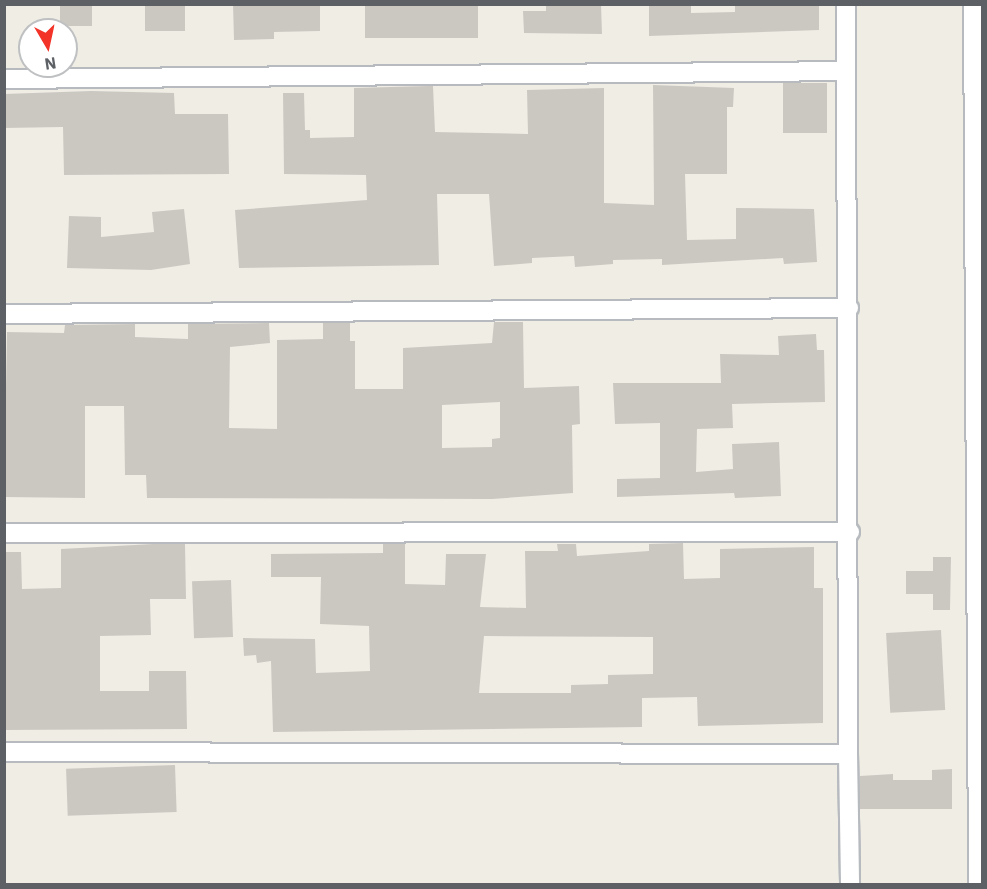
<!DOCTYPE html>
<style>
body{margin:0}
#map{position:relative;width:987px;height:889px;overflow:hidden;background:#f0ede5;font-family:"IBM Plex Sans",sans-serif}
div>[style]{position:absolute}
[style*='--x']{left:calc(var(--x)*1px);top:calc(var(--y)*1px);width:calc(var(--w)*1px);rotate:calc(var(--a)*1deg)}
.building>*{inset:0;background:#cbc8c2;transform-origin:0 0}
.roads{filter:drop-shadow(2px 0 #b7bbbf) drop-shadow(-2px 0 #b7bbbf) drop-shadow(0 2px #b7bbbf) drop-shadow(0 -2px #b7bbbf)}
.minor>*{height:18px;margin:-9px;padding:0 9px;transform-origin:9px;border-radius:9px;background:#fff}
span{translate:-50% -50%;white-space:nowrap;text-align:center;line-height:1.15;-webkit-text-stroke:4.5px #fff;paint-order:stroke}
.frame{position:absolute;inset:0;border:6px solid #5d6166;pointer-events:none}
.north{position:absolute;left:18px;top:18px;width:60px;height:60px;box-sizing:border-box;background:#fff;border:2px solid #bec0c2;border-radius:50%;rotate:171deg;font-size:16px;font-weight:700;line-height:24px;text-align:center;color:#5d6166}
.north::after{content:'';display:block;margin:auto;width:21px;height:27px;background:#f33328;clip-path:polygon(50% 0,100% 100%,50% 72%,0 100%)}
</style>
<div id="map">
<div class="building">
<div style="left:60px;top:4px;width:32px;height:22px"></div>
<div style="left:145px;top:4px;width:40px;height:27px"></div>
<div style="clip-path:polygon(233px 4px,320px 4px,320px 31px,274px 32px,274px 39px,234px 40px)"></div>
<div style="left:365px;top:4px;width:113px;height:34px"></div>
<div style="clip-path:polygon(546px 4px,601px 4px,602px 34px,524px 33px,523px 11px,546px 11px)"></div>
<div style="clip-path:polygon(649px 4px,691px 4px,691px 13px,735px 12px,735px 4px,819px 4px,819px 30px,649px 36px)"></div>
<div style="left:783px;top:83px;width:44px;height:50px"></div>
<div style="clip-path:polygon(653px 85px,734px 88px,733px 107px,727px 107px,727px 174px,685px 174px,687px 240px,736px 239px,736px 208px,814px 209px,817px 262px,784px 264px,783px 258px,662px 265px,662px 259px,613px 260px,613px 264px,575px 267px,574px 256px,532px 258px,532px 263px,494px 266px,489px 194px,437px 194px,439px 265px,239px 268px,235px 210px,367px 200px,366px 175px,284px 174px,283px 93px,304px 93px,305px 130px,310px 130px,310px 138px,354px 137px,354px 88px,428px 86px,433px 86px,435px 132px,528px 134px,527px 90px,604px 88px,604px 203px,654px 205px)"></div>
<div style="clip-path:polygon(91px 91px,174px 93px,175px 114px,228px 114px,229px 174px,64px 175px,63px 127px,4px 128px,4px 94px)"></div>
<div style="clip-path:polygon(184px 209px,190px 264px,151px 270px,67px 268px,69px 216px,101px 217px,101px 237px,154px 232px,152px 212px)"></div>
<div style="clip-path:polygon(evenodd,494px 322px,523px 322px,524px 388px,579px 386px,580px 424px,572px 425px,573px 493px,492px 499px,147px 498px,146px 475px,125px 475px,124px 406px,85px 406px,85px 498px,4px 497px,7px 332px,64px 333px,65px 325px,135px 324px,135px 337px,188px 339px,188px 324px,269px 323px,270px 343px,230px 347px,229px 428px,277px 429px,277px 340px,323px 339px,323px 323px,350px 323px,350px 341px,355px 341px,355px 389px,403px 389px,403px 348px,492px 343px,494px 322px,500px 402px,500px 438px,492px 439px,492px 447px,442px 448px,442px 405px,500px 402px)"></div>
<div style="clip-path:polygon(816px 334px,817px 350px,824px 350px,825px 402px,732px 404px,733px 428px,697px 429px,696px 472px,733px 469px,732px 444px,779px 442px,781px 496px,735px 498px,734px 493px,617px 497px,617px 479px,660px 478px,660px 423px,615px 424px,613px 383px,721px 383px,720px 354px,779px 355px,778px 336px)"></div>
<div style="clip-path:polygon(evenodd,683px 543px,684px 579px,720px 578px,720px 549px,814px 547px,814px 588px,823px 588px,823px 723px,698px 726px,697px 697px,642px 698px,642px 727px,273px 732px,271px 661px,257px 663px,256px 655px,244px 656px,243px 638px,315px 639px,316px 673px,370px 671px,369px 626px,320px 624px,321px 577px,271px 577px,271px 554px,383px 553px,383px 544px,405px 544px,405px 584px,445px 585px,446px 554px,486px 554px,480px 607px,526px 608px,525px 551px,558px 551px,557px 544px,576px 544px,577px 556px,649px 551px,649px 544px,683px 543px,484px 636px,653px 637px,653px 674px,608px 675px,608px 684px,571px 685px,571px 693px,479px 693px,484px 636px)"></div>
<div style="clip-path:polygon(153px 544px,185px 544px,186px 599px,150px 599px,151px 635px,100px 636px,100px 691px,149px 691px,149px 671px,186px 671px,187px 729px,4px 730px,4px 552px,21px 552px,22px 589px,61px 588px,61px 549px)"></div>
<div style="clip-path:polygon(933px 557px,951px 557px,950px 610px,933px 610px,933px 594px,906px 594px,906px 571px,933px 571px)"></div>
<div style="left:231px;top:580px;width:57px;height:39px;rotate:88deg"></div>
<div style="left:941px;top:630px;width:80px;height:55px;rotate:87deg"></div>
<div style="left:175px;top:765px;width:47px;height:109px;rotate:88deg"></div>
<div style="clip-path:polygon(952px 769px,952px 809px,860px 809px,860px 776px,893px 774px,893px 780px,932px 780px,932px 770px)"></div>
</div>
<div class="roads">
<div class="minor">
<div style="--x:846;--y:4;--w:750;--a:89.85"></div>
<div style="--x:973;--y:4;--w:880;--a:89.67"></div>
<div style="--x:4;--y:79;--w:842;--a:-0.54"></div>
<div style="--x:4;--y:314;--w:845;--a:-0.41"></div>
<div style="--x:4;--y:533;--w:846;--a:-0.07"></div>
<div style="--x:4;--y:752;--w:844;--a:0.14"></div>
<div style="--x:848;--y:754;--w:130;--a:89.1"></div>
</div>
</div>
<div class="frame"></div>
<div class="north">N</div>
</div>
